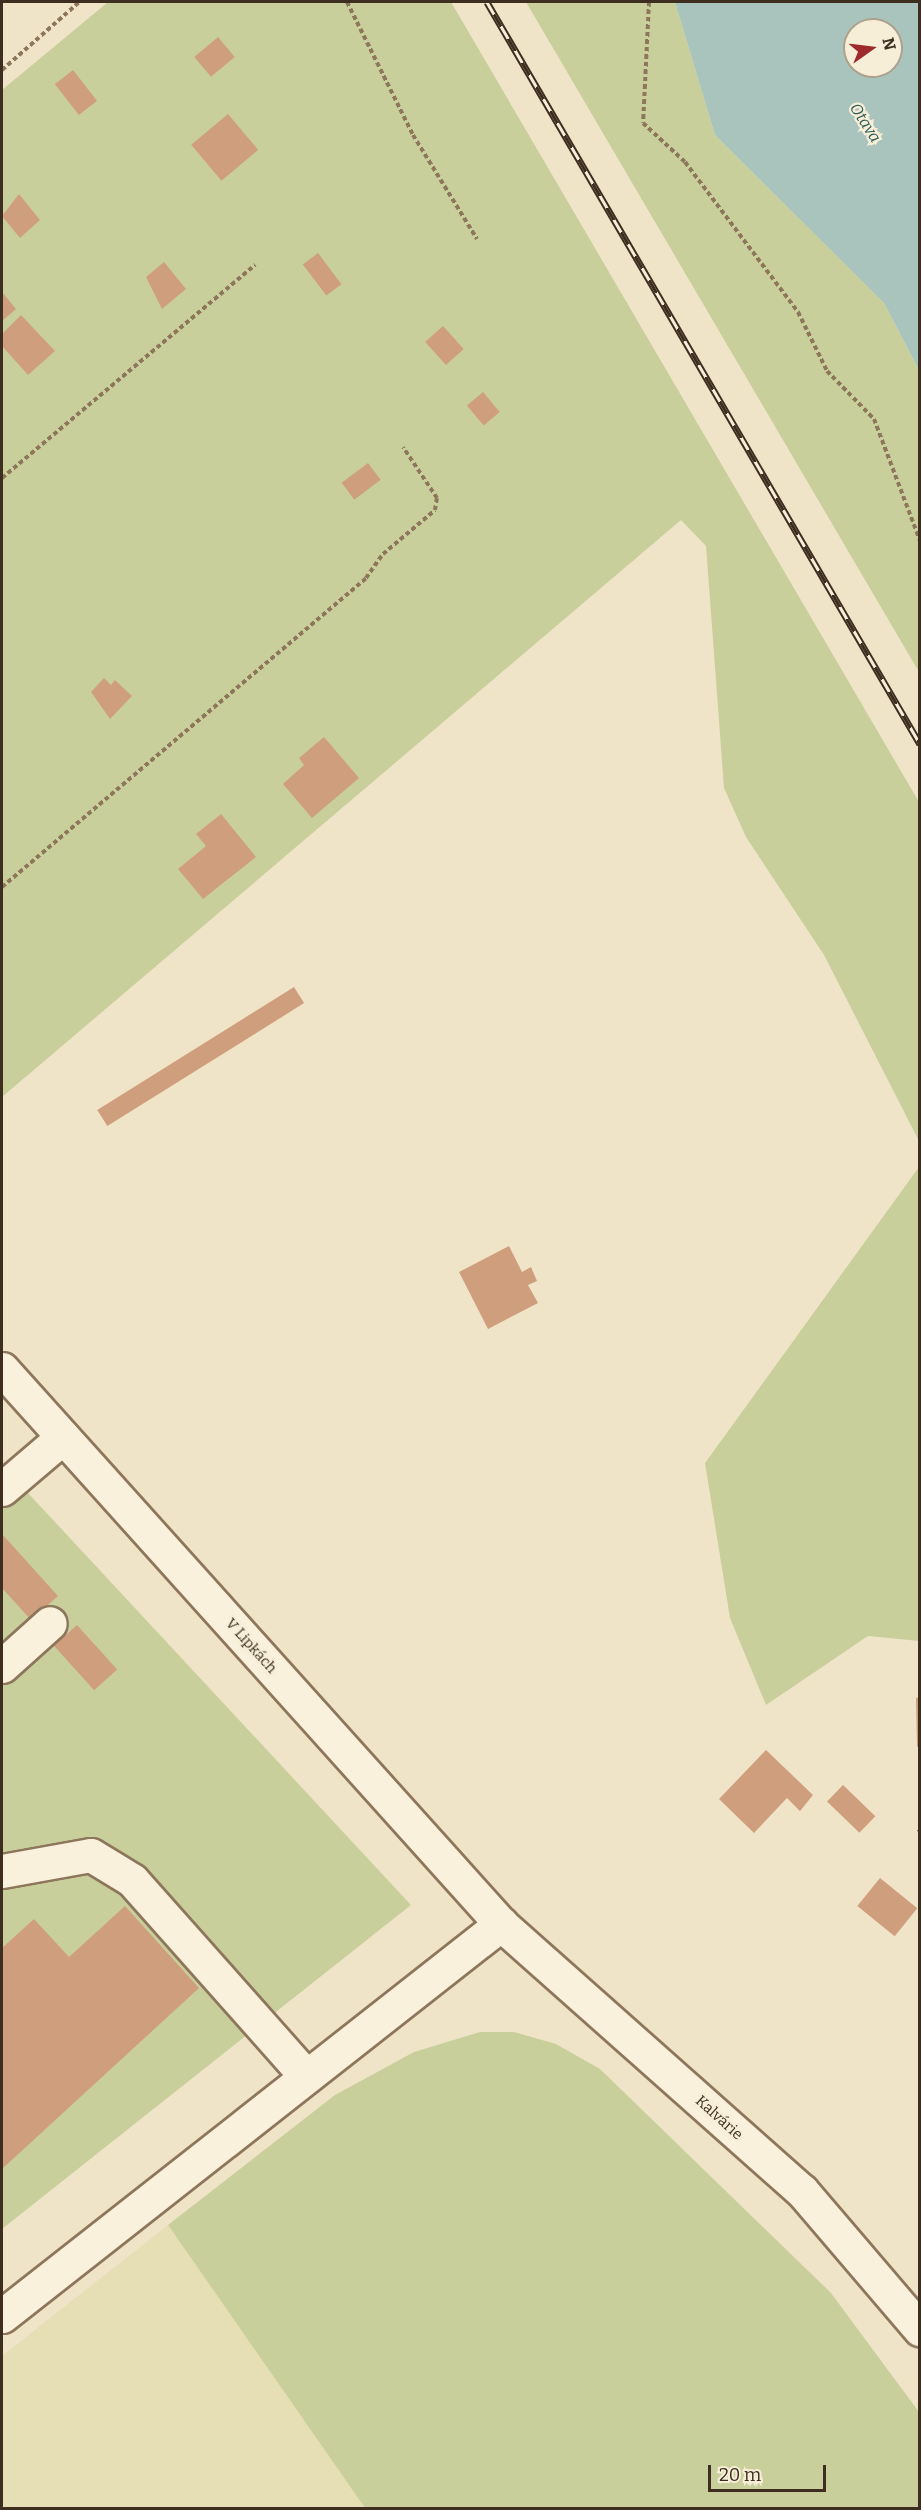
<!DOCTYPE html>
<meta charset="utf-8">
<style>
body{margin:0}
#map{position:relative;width:921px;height:2510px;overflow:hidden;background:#f0e4c8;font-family:Bitter,serif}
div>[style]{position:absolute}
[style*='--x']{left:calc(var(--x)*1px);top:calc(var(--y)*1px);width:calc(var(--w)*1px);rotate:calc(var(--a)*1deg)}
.farmland>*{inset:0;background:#e6deb5}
.green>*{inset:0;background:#c9cf9b}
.water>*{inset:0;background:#a9c4bc}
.building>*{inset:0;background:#cf9f7d;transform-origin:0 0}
.path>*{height:4px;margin-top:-2px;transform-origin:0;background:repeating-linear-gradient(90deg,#8d765c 0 4.5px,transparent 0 7.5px)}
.roads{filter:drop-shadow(2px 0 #8d765c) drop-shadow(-2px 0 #8d765c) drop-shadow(0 2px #8d765c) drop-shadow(0 -2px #8d765c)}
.minor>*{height:33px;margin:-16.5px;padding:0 16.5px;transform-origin:16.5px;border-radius:16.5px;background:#faf1dc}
.rail>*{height:7px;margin-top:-3.5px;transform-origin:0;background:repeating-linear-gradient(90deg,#f7eed8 0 14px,#3d2e20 0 28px);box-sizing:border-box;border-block:2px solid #3d2e20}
span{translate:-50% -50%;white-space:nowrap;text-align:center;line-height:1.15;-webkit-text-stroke:4.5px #f7eed8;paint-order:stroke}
.street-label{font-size:15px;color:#3d2e20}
.water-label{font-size:16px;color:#2f5d5a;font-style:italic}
.frame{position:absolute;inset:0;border:3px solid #3d2e20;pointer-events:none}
.north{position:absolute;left:843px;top:18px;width:60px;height:60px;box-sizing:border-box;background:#f7eed8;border:2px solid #ada18e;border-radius:50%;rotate:76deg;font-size:16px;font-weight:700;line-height:24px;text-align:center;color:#3d2e20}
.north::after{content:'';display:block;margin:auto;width:21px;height:27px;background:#9e2a2b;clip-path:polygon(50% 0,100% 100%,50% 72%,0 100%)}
.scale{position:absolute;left:708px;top:2465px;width:118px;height:27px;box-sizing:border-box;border:3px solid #3d2e20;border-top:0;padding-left:8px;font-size:18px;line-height:21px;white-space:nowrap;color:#3d2e20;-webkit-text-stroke:4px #f7eed8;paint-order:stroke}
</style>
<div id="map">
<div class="farmland">
<div style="clip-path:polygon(168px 2225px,365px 2508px,2px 2508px,2px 2356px)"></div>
</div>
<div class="green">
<div style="clip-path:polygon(108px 2px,451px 2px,919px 802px,919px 1141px,824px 955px,746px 837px,724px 788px,706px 546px,681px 520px,2px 1097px,2px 90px)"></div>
<div style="clip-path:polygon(526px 2px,675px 2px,715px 135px,884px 303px,919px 370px,919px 672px)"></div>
<div style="clip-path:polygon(919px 1167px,919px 1641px,868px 1636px,766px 1705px,730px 1618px,705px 1463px)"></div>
<div style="clip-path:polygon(2px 1465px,411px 1905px,2px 2229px)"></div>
<div style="clip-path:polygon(480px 2032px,514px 2032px,556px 2044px,600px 2069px,831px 2293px,919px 2412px,919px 2508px,365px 2508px,168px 2225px,335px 2095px,414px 2052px)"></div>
</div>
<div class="water">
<div style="clip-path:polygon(evenodd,675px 2px,919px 2px,919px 370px,884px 303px,715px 135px,675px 2px,855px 30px,891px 30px,891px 66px,855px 66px,855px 30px)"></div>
</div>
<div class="building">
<div style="left:218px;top:37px;width:26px;height:31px;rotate:50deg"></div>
<div style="left:73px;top:70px;width:39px;height:23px;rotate:52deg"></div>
<div style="left:228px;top:114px;width:47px;height:48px;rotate:50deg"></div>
<div style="clip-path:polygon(19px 194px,40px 220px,20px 238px,2px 216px)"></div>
<div style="left:318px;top:253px;width:39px;height:19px;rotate:53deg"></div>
<div style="clip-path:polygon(164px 262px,186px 289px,162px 309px,146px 277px)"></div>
<div style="clip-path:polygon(2px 292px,16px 309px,2px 321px)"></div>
<div style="clip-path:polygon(21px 315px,55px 351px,28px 375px,2px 346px,2px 334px)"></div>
<div style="left:443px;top:326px;width:31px;height:24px;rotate:48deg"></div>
<div style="left:483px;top:392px;width:26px;height:21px;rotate:50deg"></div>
<div style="left:368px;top:463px;width:21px;height:33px;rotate:53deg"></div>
<div style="clip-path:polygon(104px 678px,111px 685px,115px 680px,132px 696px,110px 719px,91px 692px)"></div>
<div style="clip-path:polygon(324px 737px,359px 778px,312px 818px,283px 784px,304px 765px,299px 758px)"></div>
<div style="clip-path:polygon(221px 814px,256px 857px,203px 899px,178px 869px,206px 846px,196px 834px)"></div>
<div style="left:294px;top:987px;width:19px;height:232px;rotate:58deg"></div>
<div style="clip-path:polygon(509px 1246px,522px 1272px,531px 1267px,537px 1281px,528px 1285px,538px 1303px,488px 1329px,459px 1272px)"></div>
<div style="clip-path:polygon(2px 1534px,58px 1596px,31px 1620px,2px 1588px)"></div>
<div style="left:77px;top:1625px;width:60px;height:31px;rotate:48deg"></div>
<div style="clip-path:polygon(920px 1697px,920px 1746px,917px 1747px,916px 1698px)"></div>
<div style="clip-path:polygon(766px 1750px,813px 1795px,800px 1811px,787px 1798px,754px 1833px,719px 1799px)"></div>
<div style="left:843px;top:1785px;width:45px;height:23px;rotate:44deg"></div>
<div style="left:880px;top:1878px;width:48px;height:36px;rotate:39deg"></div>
<div style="clip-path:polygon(125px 1906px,199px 1988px,2px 2169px,2px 1948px,34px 1919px,69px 1957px)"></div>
</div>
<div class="path">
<div style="--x:347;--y:2;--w:148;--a:63.6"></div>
<div style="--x:413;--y:135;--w:122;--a:58.4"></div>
<div style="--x:649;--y:2;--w:121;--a:92.8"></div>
<div style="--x:643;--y:123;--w:57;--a:42.9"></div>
<div style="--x:685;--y:162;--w:188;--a:53"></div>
<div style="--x:798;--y:312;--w:66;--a:63.8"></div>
<div style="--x:827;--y:371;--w:67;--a:45.6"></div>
<div style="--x:874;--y:419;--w:130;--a:69.3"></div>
<div style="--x:2;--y:70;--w:103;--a:-41.4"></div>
<div style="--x:2;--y:478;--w:331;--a:-40.1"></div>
<div style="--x:2;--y:887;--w:477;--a:-40.3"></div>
<div style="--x:366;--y:578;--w:29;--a:-55"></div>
<div style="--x:383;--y:554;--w:68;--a:-40.2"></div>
<div style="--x:435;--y:510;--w:12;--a:-81"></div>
<div style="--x:437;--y:498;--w:61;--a:-123.7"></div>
<div style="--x:918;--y:1829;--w:3;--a:45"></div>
</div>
<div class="roads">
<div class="minor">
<div style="--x:2;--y:1369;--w:746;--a:48.04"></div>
<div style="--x:501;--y:1924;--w:402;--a:41.6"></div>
<div style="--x:802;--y:2191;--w:182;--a:49.5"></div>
<div style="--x:2;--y:1489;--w:80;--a:-40.4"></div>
<div style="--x:2;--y:1666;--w:64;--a:-41.9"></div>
<div style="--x:2;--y:1871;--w:90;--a:-10.2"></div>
<div style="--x:91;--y:1855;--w:48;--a:31.4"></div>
<div style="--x:132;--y:1880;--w:262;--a:48.4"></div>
<div style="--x:2;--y:2316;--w:635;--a:-38.15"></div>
</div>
</div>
<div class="rail">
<div style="--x:487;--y:2;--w:859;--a:59.73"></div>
</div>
<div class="street-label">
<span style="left:251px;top:1646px;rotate:48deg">V Lipkách</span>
<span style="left:719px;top:2118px;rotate:42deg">Kalvárie</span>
</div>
<div class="water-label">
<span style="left:865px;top:123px;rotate:57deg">Otava</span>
</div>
<div class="frame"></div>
<div class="north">N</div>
<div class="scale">20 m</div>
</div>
